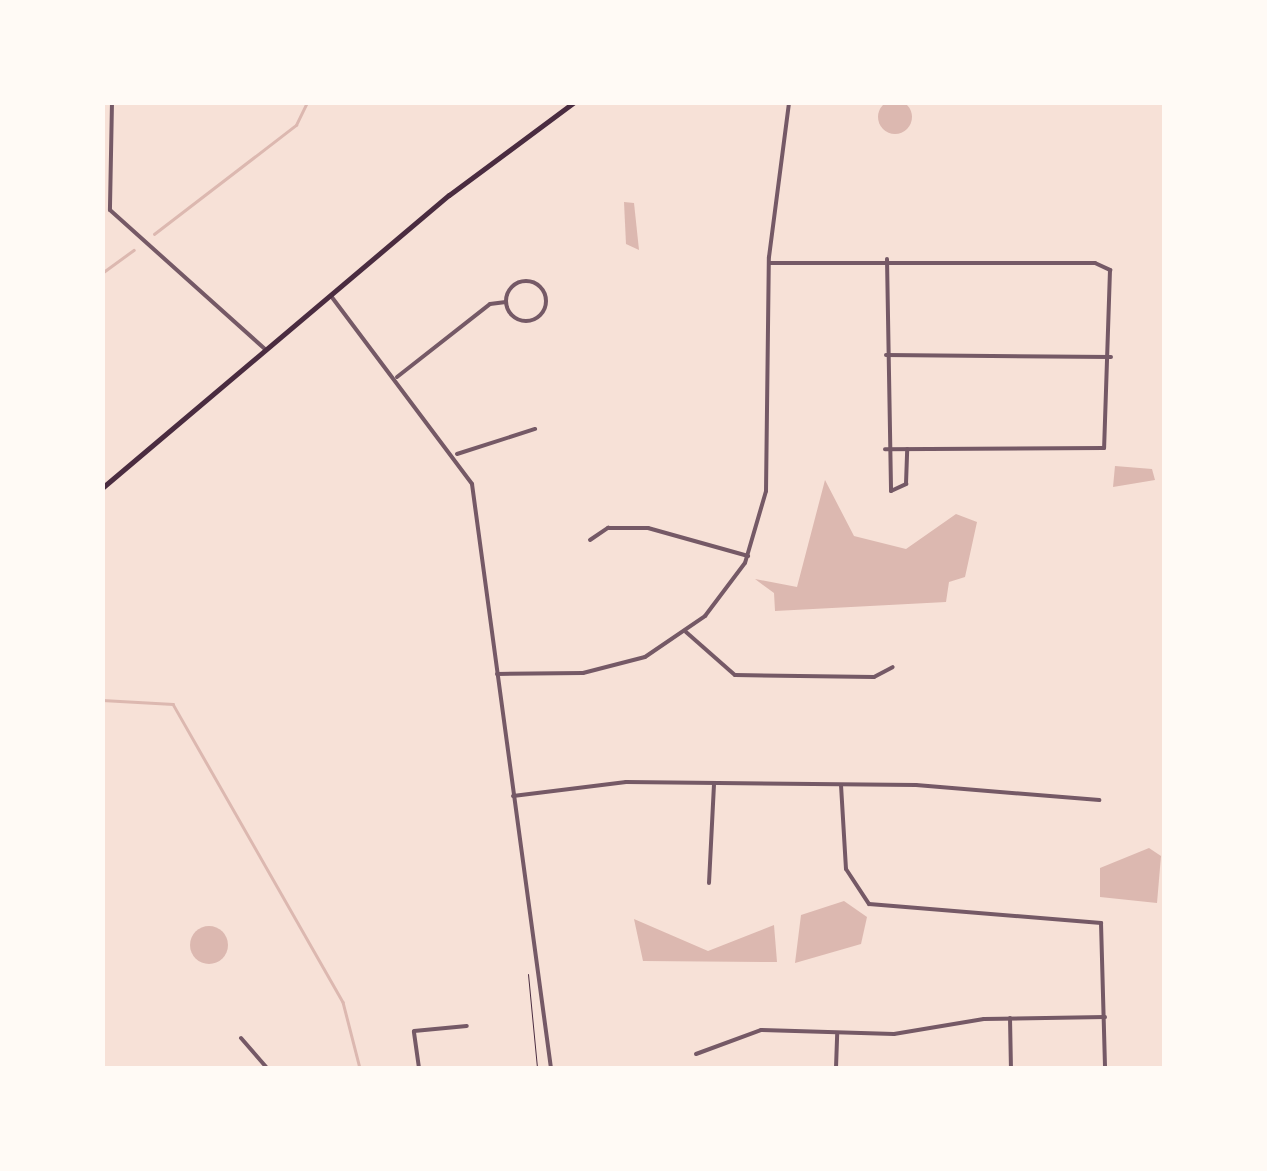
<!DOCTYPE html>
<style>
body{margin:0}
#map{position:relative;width:1267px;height:1171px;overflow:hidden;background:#f7e1d7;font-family:"PT Sans Narrow",sans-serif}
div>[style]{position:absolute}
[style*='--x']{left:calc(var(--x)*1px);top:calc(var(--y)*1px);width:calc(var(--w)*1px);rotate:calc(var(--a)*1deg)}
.water>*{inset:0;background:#dcb8b0}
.round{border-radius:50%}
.stream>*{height:2.5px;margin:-1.25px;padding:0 1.25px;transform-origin:1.25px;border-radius:1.25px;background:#dcb8b0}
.path>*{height:1px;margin:-0.5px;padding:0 0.5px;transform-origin:0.5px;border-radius:0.5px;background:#4a2c40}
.minor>*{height:4px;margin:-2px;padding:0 2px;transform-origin:2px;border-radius:2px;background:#755966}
.minor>.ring{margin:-2px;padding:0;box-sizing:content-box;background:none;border:4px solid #755966;border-radius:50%}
.tertiary>*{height:4px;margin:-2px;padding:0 2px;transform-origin:2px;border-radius:2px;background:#755966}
.primary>*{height:5px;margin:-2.5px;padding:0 2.5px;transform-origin:2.5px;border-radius:2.5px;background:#4a2c40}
span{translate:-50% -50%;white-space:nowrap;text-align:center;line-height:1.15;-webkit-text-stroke:10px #fffaf5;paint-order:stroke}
.frame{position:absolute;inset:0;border:105px solid #fffaf5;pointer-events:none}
</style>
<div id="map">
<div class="water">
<div class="round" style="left:878px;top:100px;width:34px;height:34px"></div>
<div style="clip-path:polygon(624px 202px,634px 203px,639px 250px,626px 244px)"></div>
<div style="clip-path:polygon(1115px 466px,1152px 469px,1155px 480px,1113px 487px)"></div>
<div style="clip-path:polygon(825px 480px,854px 536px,906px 549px,956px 514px,977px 522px,965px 577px,949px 582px,946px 602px,775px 611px,774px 593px,755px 579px,797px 587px)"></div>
<div style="clip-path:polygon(1149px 848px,1161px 856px,1157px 903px,1100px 897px,1100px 868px)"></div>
<div style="clip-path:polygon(844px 901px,867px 917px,861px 944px,795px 963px,801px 915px)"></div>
<div style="clip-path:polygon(634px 919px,708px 951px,774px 925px,777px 962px,643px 961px)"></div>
<div class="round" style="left:190px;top:926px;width:38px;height:38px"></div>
</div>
<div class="stream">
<div style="--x:154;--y:234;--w:179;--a:-37.5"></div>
<div style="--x:296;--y:125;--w:25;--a:-64"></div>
<div style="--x:102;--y:273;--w:39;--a:-36"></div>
<div style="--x:102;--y:700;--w:71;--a:3.2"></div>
<div style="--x:173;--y:704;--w:343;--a:60.3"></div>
<div style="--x:343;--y:1002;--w:68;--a:75.6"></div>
</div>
<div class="path">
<div style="--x:528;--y:974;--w:94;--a:84.5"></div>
</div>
<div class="minor">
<div style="--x:112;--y:102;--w:108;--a:91.1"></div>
<div style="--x:110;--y:210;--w:210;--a:41.9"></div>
<div style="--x:887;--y:259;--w:232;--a:89"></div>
<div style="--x:891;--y:491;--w:17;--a:-25"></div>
<div style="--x:906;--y:484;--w:35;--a:-88"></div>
<div style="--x:769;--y:263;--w:326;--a:0"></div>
<div style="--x:1095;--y:263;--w:17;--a:25"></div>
<div style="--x:1110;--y:270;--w:178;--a:91.9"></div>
<div style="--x:1104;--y:448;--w:219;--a:179.7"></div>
<div class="ring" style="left:506px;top:281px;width:36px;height:36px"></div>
<div style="--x:886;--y:355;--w:225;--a:0.5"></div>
<div style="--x:397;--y:377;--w:118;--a:-38.1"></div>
<div style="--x:490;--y:304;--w:16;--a:-7"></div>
<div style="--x:457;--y:454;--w:82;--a:-17.8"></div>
<div style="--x:590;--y:540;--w:22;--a:-34"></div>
<div style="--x:608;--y:528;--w:40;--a:0"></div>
<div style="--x:648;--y:528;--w:104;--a:15.6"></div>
<div style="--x:686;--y:632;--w:65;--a:41.3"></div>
<div style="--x:735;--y:675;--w:139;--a:0.8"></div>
<div style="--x:874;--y:677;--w:21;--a:-28"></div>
<div style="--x:497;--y:674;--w:86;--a:-0.7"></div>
<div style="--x:583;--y:673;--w:64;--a:-14.5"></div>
<div style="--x:645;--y:657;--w:73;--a:-34.3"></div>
<div style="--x:705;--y:616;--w:66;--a:-53"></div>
<div style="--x:745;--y:563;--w:75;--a:-73.7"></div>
<div style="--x:766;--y:491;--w:234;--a:-89.3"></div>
<div style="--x:769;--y:257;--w:156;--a:-82.6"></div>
<div style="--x:841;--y:785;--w:84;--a:86.6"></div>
<div style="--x:846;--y:869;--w:42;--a:56.7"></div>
<div style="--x:869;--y:904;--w:233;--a:4.7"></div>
<div style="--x:1101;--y:923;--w:145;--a:88.4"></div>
<div style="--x:513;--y:796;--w:114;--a:-7.1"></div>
<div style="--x:626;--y:782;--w:290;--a:0.6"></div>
<div style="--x:916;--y:785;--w:184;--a:4.7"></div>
<div style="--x:709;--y:883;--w:100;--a:-87.1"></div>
<div style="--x:1010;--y:1018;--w:50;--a:88.9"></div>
<div style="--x:241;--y:1038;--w:40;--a:49"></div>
<div style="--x:696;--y:1054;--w:69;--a:-20.3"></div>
<div style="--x:761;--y:1030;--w:133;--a:1.7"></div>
<div style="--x:894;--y:1034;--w:91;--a:-9.5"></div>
<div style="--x:984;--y:1019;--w:121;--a:-0.9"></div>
<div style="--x:419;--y:1068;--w:37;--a:-98"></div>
<div style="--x:414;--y:1031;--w:53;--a:-5.4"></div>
<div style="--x:836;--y:1068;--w:35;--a:-88"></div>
</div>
<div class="tertiary">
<div style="--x:331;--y:296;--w:235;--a:53.1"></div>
<div style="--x:472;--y:484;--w:589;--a:82.3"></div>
</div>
<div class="primary">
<div style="--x:102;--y:488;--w:454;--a:-40.2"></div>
<div style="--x:449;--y:195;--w:156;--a:-36.6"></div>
</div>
<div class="frame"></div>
</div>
